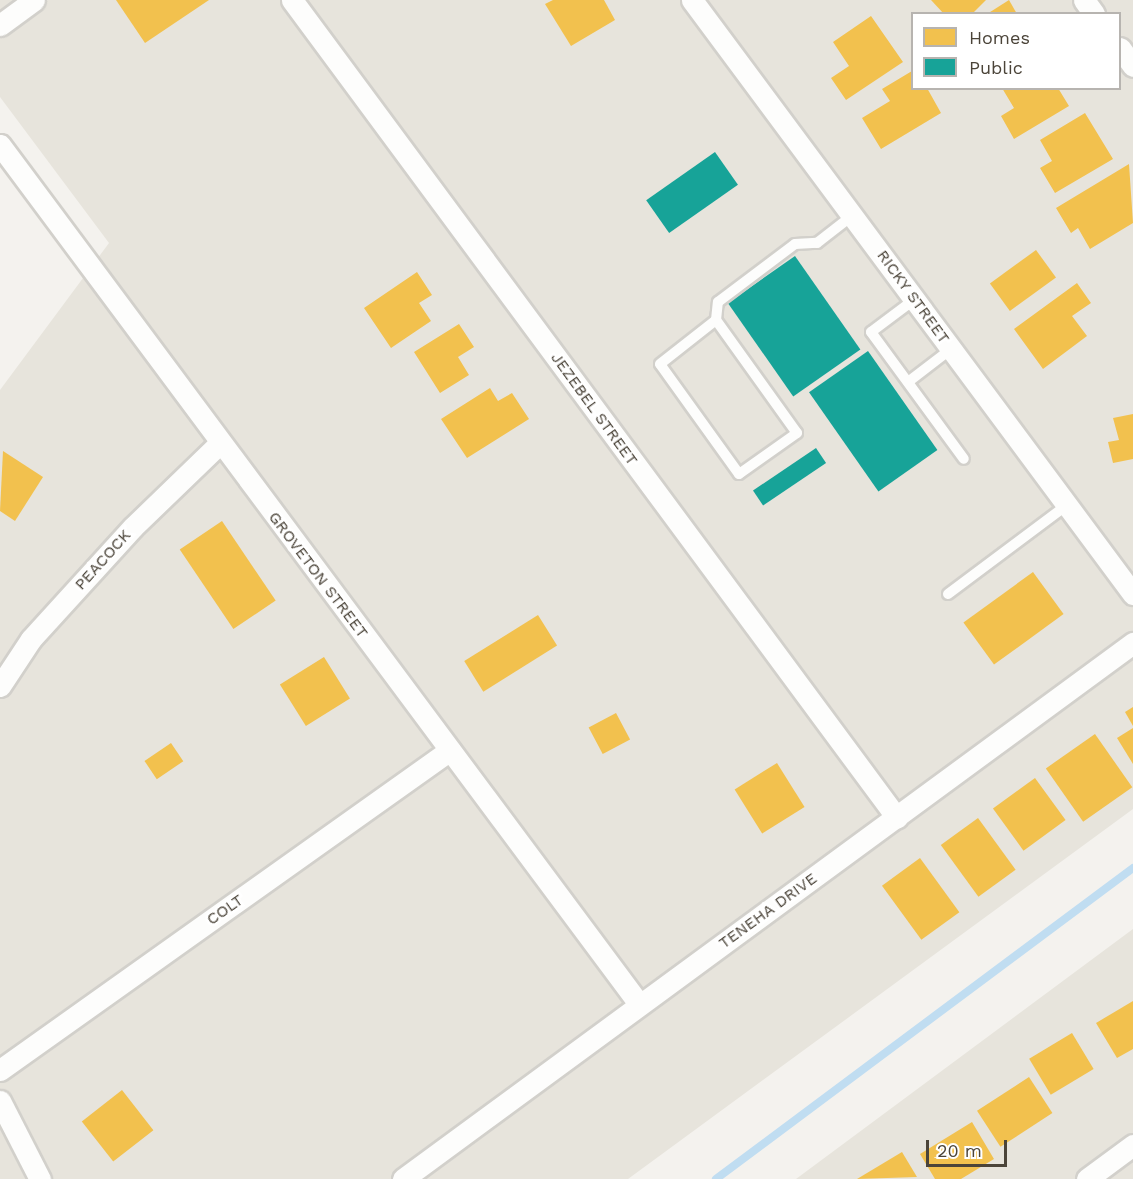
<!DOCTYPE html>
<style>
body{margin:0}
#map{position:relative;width:1133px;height:1179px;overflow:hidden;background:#f4f2ee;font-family:"Work Sans",sans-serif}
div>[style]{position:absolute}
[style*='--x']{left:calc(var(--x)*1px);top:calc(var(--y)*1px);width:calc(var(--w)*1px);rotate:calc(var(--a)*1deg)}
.residential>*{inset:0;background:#e7e4dc}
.homes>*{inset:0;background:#f2c14e;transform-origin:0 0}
.public>*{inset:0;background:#17a398;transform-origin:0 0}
.stream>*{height:8px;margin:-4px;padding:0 4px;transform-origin:4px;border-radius:4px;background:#c0ddf1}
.roads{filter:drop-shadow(2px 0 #d2d0cb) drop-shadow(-2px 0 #d2d0cb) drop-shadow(0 2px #d2d0cb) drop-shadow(0 -2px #d2d0cb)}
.lane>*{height:10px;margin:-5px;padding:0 5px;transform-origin:5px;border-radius:5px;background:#fdfdfc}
.street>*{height:21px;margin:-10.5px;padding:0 10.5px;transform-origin:10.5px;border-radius:10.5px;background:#fdfdfc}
span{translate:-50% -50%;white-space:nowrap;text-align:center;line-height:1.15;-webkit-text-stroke:6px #fff;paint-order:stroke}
.street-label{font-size:16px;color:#4b4439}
.legend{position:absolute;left:911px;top:12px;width:210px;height:78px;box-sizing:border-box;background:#fff;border:2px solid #b7b4b0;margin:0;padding:8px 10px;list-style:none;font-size:18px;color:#4b4439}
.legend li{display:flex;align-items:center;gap:12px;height:30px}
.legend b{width:30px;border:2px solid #b7b4b0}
.scale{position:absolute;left:926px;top:1140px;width:81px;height:27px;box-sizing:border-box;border:3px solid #4b4439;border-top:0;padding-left:8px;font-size:18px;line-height:21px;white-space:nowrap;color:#4b4439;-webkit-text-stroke:4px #fff;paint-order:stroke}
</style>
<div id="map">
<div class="residential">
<div style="clip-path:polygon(evenodd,0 0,1133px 0,1133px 809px,628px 1179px,0 1179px,0 390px,109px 243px,0 97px,0 0,912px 14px,1120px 14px,1120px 88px,912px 88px,912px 14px)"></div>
<div style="clip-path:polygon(1133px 929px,1133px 1179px,796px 1179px)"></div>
</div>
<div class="homes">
<div style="clip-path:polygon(116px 0,209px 0,145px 43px)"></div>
<div style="clip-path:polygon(553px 0,604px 0,615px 20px,571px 46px,545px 4px)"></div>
<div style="clip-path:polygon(931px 0,986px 0,972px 14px,944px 14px)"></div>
<div style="clip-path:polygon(1009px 0,1017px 14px,987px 14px)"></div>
<div style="clip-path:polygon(871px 16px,903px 62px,846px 100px,831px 78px,849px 66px,833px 42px)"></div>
<div style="clip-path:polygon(912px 71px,912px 88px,927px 88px,941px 113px,881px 149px,862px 118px,890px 101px,882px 89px)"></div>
<div style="clip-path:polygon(1002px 88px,1058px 88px,1069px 106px,1014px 139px,1001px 116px,1014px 108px)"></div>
<div style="clip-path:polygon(1085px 113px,1113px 159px,1055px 193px,1040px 168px,1052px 161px,1040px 140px)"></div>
<div style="clip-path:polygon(1129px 164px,1133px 223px,1090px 249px,1078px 228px,1071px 233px,1056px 208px)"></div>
<div style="left:1036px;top:250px;width:34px;height:57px;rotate:54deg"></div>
<div style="clip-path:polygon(417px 272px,432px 295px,419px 303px,431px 321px,391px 348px,364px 308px)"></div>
<div style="clip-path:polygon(1077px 283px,1091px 303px,1072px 316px,1087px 336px,1043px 369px,1014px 329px)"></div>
<div style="clip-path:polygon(459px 324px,474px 347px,458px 357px,469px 375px,440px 393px,414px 352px)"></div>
<div style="clip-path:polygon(490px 388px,498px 401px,512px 393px,529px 419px,467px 458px,441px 419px)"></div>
<div style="clip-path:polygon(1133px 414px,1133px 459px,1113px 463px,1108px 442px,1119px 440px,1113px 418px)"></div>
<div style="clip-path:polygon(3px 451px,43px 477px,15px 521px,0 511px)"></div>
<div style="left:222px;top:521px;width:96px;height:51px;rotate:56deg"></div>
<div style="left:1033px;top:572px;width:52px;height:86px;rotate:54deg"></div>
<div style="left:538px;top:615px;width:36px;height:87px;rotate:58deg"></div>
<div style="left:324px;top:657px;width:49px;height:52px;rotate:58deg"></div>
<div style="clip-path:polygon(1133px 707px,1133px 726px,1125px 712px)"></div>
<div style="left:616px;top:713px;width:30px;height:31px;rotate:62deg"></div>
<div style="clip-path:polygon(1133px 728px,1133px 764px,1117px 738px)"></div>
<div style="left:1095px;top:734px;width:65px;height:60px;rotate:55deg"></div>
<div style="left:171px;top:743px;width:22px;height:32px;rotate:56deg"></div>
<div style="left:777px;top:763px;width:52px;height:50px;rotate:58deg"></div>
<div style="left:1035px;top:778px;width:52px;height:52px;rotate:54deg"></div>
<div style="left:978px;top:818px;width:64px;height:46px;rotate:54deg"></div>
<div style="left:920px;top:858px;width:67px;height:47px;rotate:54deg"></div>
<div style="clip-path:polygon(1133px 1001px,1133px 1049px,1117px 1058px,1096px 1023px)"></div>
<div style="left:1072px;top:1033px;width:42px;height:50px;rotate:59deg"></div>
<div style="left:1029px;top:1077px;width:43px;height:62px;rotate:57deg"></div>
<div style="left:122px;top:1090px;width:51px;height:51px;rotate:52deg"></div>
<div style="clip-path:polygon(972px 1122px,994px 1159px,961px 1179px,935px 1179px,920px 1154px)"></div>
<div style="clip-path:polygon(902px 1152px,917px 1177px,857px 1179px)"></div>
</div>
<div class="public">
<div style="left:715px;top:152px;width:40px;height:84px;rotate:55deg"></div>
<div style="left:795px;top:256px;width:114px;height:82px;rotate:55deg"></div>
<div style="left:868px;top:351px;width:121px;height:72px;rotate:55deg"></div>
<div style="left:816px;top:448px;width:18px;height:76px;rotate:56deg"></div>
</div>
<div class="stream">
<div style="--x:716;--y:1179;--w:520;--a:-36.72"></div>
</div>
<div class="roads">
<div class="lane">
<div style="--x:915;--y:299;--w:55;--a:143.1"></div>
<div style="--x:871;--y:332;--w:157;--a:53.8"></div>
<div style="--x:716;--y:320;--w:139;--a:54.4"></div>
<div style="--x:797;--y:433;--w:71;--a:144.7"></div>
<div style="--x:739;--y:474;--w:135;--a:-125.7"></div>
<div style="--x:660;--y:364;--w:71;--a:-38.2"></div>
<div style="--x:716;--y:320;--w:18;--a:-84"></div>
<div style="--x:718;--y:302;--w:96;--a:-37"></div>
<div style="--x:795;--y:244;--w:22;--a:-3"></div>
<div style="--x:817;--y:243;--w:46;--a:-37.9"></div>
<div style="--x:908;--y:382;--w:54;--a:-37.5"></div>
<div style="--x:948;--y:594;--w:149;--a:-36.8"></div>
</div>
<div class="street">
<div style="--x:292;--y:0;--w:1017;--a:53.51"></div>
<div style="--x:692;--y:0;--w:740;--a:53.41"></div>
<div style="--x:1084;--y:0;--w:17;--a:54"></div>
<div style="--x:0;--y:25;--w:42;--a:-36.3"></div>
<div style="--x:1120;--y:48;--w:22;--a:54"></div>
<div style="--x:0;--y:145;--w:1071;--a:53.35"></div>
<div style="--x:0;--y:686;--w:56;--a:-56.6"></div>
<div style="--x:31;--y:639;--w:151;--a:-47.7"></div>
<div style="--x:133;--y:527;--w:120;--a:-44"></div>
<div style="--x:0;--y:1070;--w:552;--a:-35.42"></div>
<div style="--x:0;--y:1101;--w:88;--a:62.9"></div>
<div style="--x:403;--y:1179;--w:906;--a:-36.29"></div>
<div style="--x:1087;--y:1179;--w:57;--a:-36.5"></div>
</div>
</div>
<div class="street-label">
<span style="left:913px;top:297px;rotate:54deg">RICKY STREET</span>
<span style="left:594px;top:409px;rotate:54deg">JEZEBEL STREET</span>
<span style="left:103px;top:560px;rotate:-48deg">PEACOCK</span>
<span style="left:318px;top:575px;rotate:53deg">GROVETON STREET</span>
<span style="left:225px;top:910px;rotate:-35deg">COLT</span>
<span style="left:768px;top:911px;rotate:-36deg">TENEHA DRIVE</span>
</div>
<ul class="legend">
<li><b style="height:16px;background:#f2c14e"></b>Homes</li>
<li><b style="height:16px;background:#17a398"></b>Public</li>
</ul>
<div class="scale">20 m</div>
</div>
